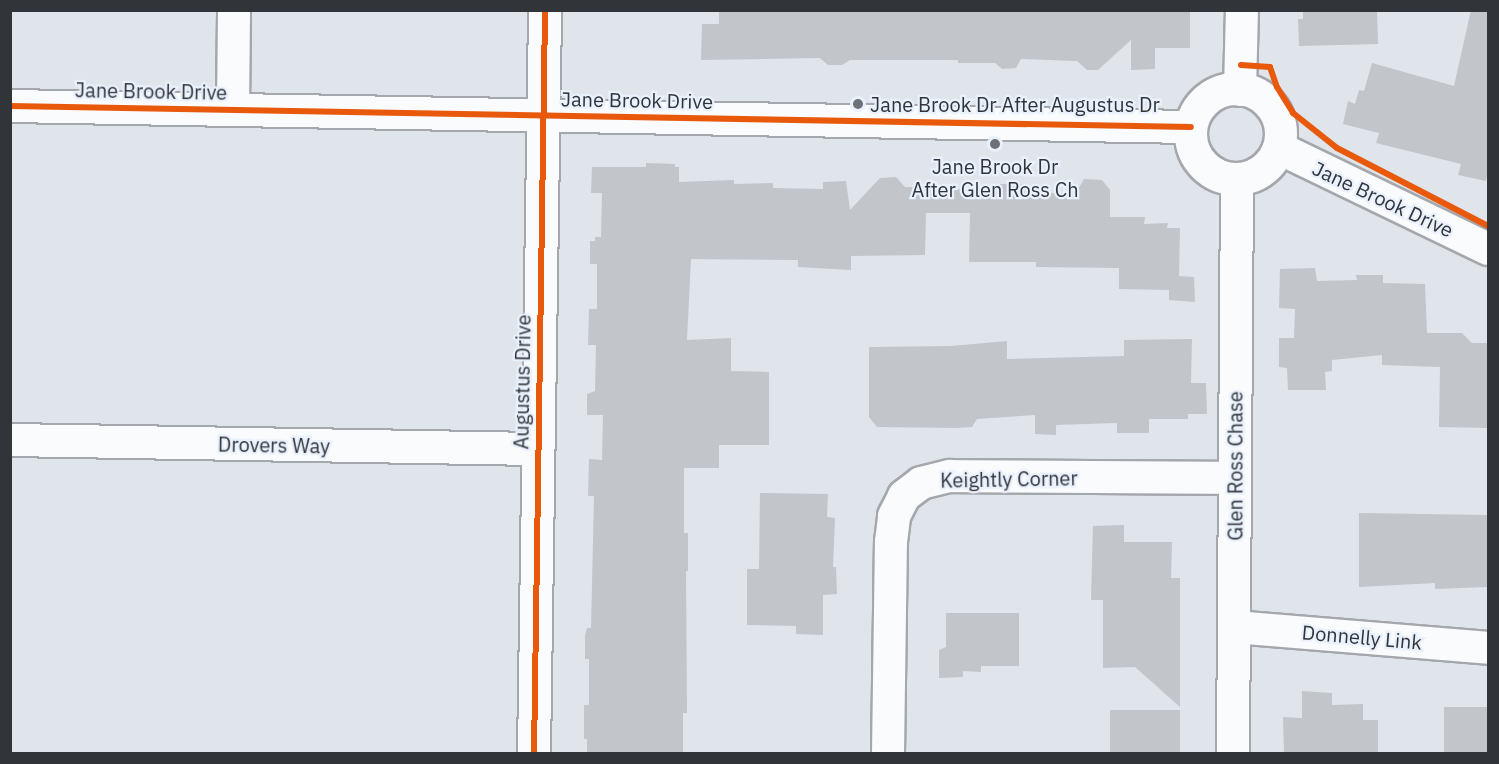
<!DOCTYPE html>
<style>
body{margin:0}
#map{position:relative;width:1499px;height:764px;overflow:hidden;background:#e0e5eb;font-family:"IBM Plex Sans",sans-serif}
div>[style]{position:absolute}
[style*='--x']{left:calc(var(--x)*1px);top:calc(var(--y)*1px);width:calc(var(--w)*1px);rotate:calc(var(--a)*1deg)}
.building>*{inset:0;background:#c2c5ca;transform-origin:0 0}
.roads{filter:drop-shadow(2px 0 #a4a7ac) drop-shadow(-2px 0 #a4a7ac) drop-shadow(0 2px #a4a7ac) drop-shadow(0 -2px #a4a7ac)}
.minor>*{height:32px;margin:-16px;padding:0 16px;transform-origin:16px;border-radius:16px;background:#fafbfc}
.minor>.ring{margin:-16px;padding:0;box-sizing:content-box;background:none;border:32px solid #fafbfc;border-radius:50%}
.cycleway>*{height:6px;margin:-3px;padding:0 3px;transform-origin:3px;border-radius:3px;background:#e8590c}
.dots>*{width:16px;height:16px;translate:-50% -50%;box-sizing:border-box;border:3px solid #e9f1fd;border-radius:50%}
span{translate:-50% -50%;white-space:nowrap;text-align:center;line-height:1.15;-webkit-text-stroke:4.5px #e9f1fd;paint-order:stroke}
.street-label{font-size:20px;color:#313439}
.poi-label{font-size:20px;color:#313439}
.left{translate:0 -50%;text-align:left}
.frame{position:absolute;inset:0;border:12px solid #313439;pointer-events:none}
</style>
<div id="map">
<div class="building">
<div style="clip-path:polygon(719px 10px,1190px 10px,1190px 48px,1155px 48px,1155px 69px,1131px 70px,1131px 40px,1098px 70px,1087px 70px,1077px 61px,1021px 59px,1016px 68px,1002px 69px,995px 63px,958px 63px,958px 60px,850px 60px,842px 65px,828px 65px,820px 58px,701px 60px,702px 24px,719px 24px)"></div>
<div style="clip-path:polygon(1303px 10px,1377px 10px,1378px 44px,1299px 46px,1298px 19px,1303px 19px)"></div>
<div style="clip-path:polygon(1471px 10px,1488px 10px,1488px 169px,1486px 181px,1458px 175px,1461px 164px,1376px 143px,1379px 133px,1343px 124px,1348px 101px,1355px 104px,1359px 90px,1364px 91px,1372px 63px,1454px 86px)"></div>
<div style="clip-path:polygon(646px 163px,675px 164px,675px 167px,679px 167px,679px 182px,734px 180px,734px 184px,773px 183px,773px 188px,823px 189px,823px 182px,846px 181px,850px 210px,880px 178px,896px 177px,905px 187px,999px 190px,999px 184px,1026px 184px,1025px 193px,1076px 193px,1084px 179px,1102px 180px,1110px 190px,1110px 217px,1145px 217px,1144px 224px,1168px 223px,1167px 228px,1180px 228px,1179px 276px,1194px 277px,1195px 302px,1169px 300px,1169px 290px,1119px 289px,1119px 268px,1036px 267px,1036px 262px,969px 262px,970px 213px,926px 213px,925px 255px,851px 256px,851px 270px,798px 267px,798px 260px,691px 259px,687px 340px,731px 338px,731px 371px,769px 372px,769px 445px,719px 445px,719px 468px,684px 468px,684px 533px,688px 533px,688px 571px,686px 571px,687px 713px,683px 713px,683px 753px,587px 753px,587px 739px,584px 739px,584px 705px,589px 705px,589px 659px,585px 659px,585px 636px,587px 628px,591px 628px,594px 496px,588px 496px,589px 459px,602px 460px,603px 415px,587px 415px,587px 394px,595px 391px,596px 345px,588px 345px,589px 309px,597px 309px,597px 264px,590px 264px,590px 241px,595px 241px,595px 237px,601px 237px,602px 193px,591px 193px,592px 167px,646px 167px)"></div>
<div style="clip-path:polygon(1315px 268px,1317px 281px,1357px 280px,1356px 275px,1383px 275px,1383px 283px,1425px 284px,1427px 333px,1462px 333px,1472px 343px,1488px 343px,1488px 428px,1439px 427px,1440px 367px,1382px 365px,1382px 355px,1332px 360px,1332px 371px,1325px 372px,1326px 390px,1288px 390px,1287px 368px,1279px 367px,1279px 338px,1294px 338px,1295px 309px,1279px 308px,1280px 269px)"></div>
<div style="clip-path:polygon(1192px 339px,1191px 383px,1206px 383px,1207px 414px,1188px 414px,1188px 419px,1149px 419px,1149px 433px,1117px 433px,1117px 423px,1056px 425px,1056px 435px,1035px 434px,1035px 415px,977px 419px,972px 427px,956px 428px,877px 427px,869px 417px,869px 347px,951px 346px,1007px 341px,1007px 359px,1124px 356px,1124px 340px)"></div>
<div style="clip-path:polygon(760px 493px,828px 494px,827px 517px,835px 518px,833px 567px,836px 567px,837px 594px,823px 595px,823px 635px,796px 634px,796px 626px,747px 625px,747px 569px,759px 569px)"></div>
<div style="clip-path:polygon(1359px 513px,1488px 515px,1488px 587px,1435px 589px,1435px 583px,1359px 587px)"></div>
<div style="clip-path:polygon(1124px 525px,1124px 542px,1172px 542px,1171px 578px,1180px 578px,1180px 707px,1135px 667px,1103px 668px,1103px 600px,1091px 600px,1093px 526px)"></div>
<div style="clip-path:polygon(946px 613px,1019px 613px,1019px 666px,981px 666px,981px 672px,963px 671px,963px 677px,939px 678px,939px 650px,946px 647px)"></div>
<div style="clip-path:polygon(1302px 691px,1332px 693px,1332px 705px,1363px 704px,1363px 720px,1378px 720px,1378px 753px,1284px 753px,1283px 717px,1302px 718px)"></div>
<div style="left:1444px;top:707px;width:44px;height:46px"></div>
<div style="left:1110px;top:710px;width:70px;height:43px"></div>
</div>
<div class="roads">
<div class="minor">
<div class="ring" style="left:1191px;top:89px;width:58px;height:58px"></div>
<div style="--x:1240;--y:90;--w:80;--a:-88.6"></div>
<div style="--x:10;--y:106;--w:1181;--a:1.02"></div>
<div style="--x:233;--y:109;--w:99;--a:-89.4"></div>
<div style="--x:1279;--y:148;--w:232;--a:25.8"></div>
<div style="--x:10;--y:440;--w:528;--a:0.98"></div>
<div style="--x:1235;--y:627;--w:254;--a:4.7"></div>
<div style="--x:534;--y:754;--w:744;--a:-89.15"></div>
<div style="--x:888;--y:754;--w:212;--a:-89.2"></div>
<div style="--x:891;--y:542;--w:26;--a:-83"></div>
<div style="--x:894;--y:516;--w:22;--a:-63"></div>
<div style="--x:904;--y:496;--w:21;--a:-37"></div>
<div style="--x:921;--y:483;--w:30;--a:-14"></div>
<div style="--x:950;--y:476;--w:285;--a:0.4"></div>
<div style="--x:1233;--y:754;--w:575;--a:-89.6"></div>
</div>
</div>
<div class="cycleway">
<div style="--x:1241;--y:65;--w:29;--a:4"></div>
<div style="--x:1270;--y:67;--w:21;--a:71"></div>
<div style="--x:1277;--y:87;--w:31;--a:58"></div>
<div style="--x:1293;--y:113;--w:56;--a:38.5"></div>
<div style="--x:1337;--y:148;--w:170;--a:27.3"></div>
<div style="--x:10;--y:106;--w:1181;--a:1.02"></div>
<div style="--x:534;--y:754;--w:744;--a:-89.15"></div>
</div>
<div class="dots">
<div style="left:858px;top:104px;background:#6e7277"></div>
<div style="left:995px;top:144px;background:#6e7277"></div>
</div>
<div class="street-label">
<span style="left:151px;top:91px;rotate:1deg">Jane Brook Drive</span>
<span style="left:637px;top:100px;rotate:1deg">Jane Brook Drive</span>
<span style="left:1383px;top:199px;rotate:25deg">Jane Brook Drive</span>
<span style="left:522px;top:382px;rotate:-89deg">Augustus Drive</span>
<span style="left:274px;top:445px;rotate:1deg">Drovers Way</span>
<span style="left:1235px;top:466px;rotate:-90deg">Glen Ross Chase</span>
<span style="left:1009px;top:479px;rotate:-1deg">Keightly Corner</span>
<span style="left:1362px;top:637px;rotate:5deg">Donnelly Link</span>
</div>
<div class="poi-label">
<span class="left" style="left:870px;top:104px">Jane Brook Dr After Augustus Dr</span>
<span style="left:995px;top:178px">Jane Brook Dr<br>After Glen Ross Ch</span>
</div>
<div class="frame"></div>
</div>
